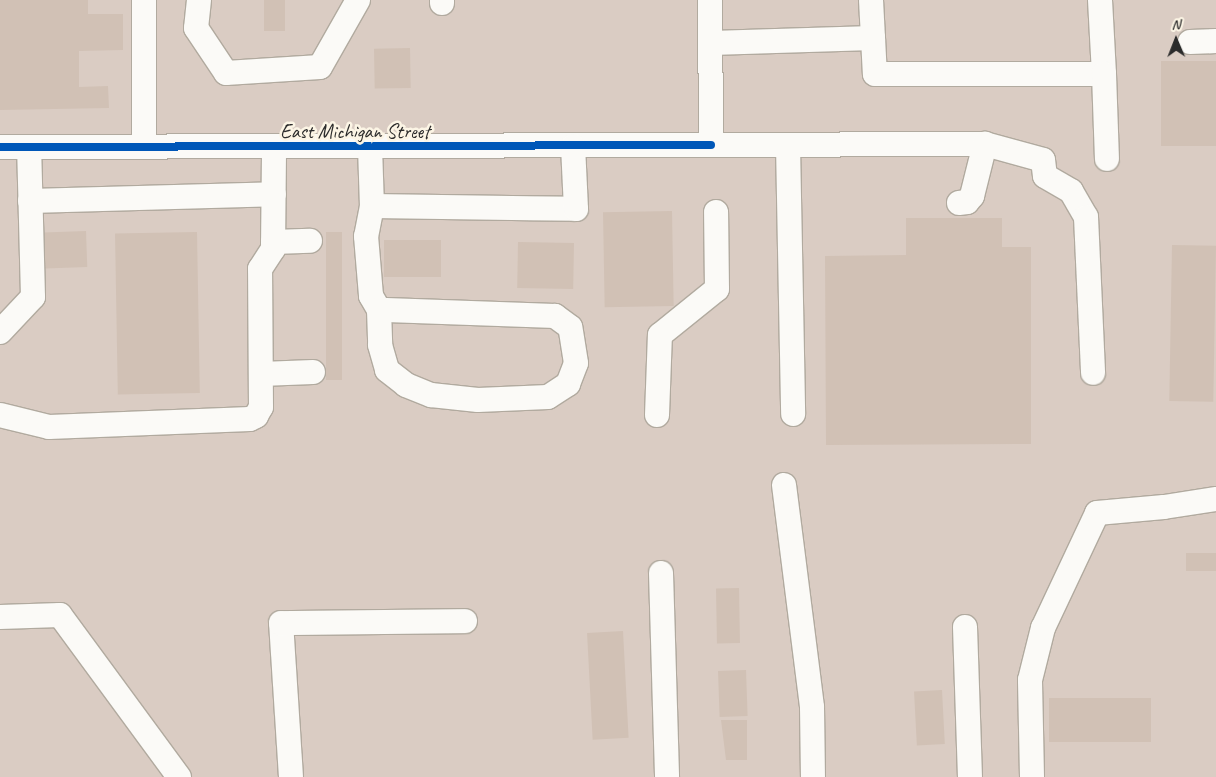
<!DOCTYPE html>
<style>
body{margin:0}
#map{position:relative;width:1216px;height:777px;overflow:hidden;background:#e5dbca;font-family:Caveat,sans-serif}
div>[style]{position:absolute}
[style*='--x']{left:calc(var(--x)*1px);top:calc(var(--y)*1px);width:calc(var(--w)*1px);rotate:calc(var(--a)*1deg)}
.industrial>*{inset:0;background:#daccc3;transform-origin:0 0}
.building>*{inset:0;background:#d1c1b5;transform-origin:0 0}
.roads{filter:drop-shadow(1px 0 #b1aa9f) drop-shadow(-1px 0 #b1aa9f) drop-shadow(0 1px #b1aa9f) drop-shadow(0 -1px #b1aa9f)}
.minor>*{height:24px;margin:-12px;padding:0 12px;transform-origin:12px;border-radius:12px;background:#fbfaf7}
.cycleway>*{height:8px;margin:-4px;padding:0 4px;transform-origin:4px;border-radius:4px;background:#0057b8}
span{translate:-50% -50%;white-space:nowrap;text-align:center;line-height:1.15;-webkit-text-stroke:5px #fcf5e5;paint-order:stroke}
.street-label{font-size:20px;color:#2b2b2b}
.north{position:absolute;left:1151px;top:15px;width:50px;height:50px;-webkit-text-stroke:4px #fcf5e5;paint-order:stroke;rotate:359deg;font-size:14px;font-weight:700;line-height:20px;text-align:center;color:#2b2b2b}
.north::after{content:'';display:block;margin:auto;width:18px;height:22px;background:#2b2b2b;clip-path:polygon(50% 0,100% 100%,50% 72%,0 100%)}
</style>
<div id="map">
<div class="industrial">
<div style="left:0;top:0;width:1216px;height:777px"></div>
</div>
<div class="building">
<div style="clip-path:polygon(0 0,88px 0,88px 14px,123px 14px,123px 50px,79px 51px,79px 87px,108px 86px,109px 108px,0 110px)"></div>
<div style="left:264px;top:0;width:21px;height:31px"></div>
<div style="left:410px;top:48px;width:40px;height:36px;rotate:89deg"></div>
<div style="left:1216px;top:61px;width:85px;height:55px;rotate:90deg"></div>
<div style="left:672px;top:211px;width:95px;height:69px;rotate:89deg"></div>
<div style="clip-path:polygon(906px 218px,1002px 218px,1002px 247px,1031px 247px,1031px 444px,826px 445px,825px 256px,906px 255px)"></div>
<div style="left:86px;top:231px;width:36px;height:42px;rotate:88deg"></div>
<div style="left:197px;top:232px;width:161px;height:82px;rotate:89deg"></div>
<div style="left:326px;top:232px;width:16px;height:148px"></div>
<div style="left:384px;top:240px;width:57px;height:37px"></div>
<div style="left:518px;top:242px;width:56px;height:46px;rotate:1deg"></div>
<div style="left:1172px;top:245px;width:44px;height:156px;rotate:1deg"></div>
<div style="left:1216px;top:553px;width:18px;height:30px;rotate:90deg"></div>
<div style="left:739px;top:588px;width:55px;height:23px;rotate:89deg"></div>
<div style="left:623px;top:631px;width:107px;height:36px;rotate:87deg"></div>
<div style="left:746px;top:670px;width:46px;height:28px;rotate:88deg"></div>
<div style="left:942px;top:690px;width:54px;height:28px;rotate:87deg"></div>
<div style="left:1151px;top:698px;width:44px;height:102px;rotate:90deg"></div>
<div style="clip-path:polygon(721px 720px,747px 720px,747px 760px,726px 760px)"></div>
</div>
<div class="roads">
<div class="minor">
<div style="--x:144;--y:0;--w:147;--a:90"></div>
<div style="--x:199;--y:0;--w:28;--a:96"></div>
<div style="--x:196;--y:28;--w:54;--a:56.3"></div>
<div style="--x:226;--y:73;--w:94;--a:-3.7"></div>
<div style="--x:320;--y:67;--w:77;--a:-60.4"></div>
<div style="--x:710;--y:0;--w:145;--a:89.6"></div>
<div style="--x:871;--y:0;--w:38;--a:87"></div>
<div style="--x:442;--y:3;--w:3;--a:-90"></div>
<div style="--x:1190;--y:42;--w:26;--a:-2"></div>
<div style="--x:711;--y:43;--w:162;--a:-1.8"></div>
<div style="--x:873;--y:38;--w:36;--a:87"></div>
<div style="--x:875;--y:74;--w:229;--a:0"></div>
<div style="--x:1104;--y:74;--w:74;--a:-93.1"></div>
<div style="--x:1104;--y:74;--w:85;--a:88"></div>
<div style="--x:788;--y:145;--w:269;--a:88.9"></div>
<div style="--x:0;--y:147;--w:985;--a:-0.17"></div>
<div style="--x:985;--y:144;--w:60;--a:15.4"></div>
<div style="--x:1043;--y:160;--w:16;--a:83"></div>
<div style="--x:1045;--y:176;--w:30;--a:30"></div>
<div style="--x:1071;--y:191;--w:30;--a:60"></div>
<div style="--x:1086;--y:217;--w:156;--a:87.4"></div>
<div style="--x:370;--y:147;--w:59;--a:88.1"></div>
<div style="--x:372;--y:206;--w:204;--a:0.8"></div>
<div style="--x:576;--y:209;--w:63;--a:-92.7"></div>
<div style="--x:30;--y:201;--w:244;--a:-1.6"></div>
<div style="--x:959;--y:203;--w:8;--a:-7"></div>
<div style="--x:967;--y:202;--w:8;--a:-50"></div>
<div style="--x:972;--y:196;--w:54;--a:-76"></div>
<div style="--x:372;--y:206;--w:31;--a:101"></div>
<div style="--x:366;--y:236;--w:60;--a:85.2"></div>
<div style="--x:371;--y:296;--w:16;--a:60"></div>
<div style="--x:379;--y:310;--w:35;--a:88"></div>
<div style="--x:380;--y:345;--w:26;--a:74"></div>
<div style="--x:387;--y:370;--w:24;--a:38"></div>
<div style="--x:406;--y:385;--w:27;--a:22"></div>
<div style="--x:431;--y:395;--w:47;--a:6.1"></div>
<div style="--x:478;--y:400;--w:70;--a:-2.5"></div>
<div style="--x:548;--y:397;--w:24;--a:-33"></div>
<div style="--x:568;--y:384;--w:22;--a:-69"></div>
<div style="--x:576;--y:363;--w:36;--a:-99"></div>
<div style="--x:570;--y:327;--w:19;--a:-144"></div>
<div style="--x:555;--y:316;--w:176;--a:-178"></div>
<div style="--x:273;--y:242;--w:37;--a:-2"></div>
<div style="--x:0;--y:332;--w:48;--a:-46.7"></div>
<div style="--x:33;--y:297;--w:150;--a:-91.5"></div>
<div style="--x:261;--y:374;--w:52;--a:-2.2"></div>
<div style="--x:0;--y:415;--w:50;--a:13.8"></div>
<div style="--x:49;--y:427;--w:201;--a:-2.3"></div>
<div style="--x:250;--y:419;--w:7;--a:-27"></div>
<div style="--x:256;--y:416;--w:10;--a:-61"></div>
<div style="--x:261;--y:407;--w:138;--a:-90.4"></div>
<div style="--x:260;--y:269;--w:24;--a:-57"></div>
<div style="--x:273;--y:249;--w:102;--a:-89.4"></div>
<div style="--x:657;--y:415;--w:80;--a:-87.9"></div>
<div style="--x:660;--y:335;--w:73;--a:-38.9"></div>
<div style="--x:717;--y:289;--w:77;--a:-90.7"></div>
<div style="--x:784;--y:485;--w:224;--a:82.8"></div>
<div style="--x:812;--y:707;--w:70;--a:89.2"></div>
<div style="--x:661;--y:573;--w:204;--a:88.3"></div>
<div style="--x:0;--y:617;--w:60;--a:-1.9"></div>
<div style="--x:60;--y:615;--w:201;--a:53.7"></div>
<div style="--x:965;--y:627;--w:150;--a:88.1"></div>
<div style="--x:291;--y:777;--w:154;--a:-93.7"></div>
<div style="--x:281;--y:623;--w:184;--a:-0.6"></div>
<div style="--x:1032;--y:777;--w:97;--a:-91.2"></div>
<div style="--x:1030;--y:680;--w:54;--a:-76"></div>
<div style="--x:1043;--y:628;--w:127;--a:-64.8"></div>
<div style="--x:1097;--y:513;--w:67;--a:-5.1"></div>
<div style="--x:1164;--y:507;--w:53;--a:-8.7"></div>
</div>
</div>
<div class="cycleway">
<div style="--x:0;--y:147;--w:711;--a:-0.16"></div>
</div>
<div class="street-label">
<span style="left:355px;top:131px">East Michigan Street</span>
</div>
<div class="north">N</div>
</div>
